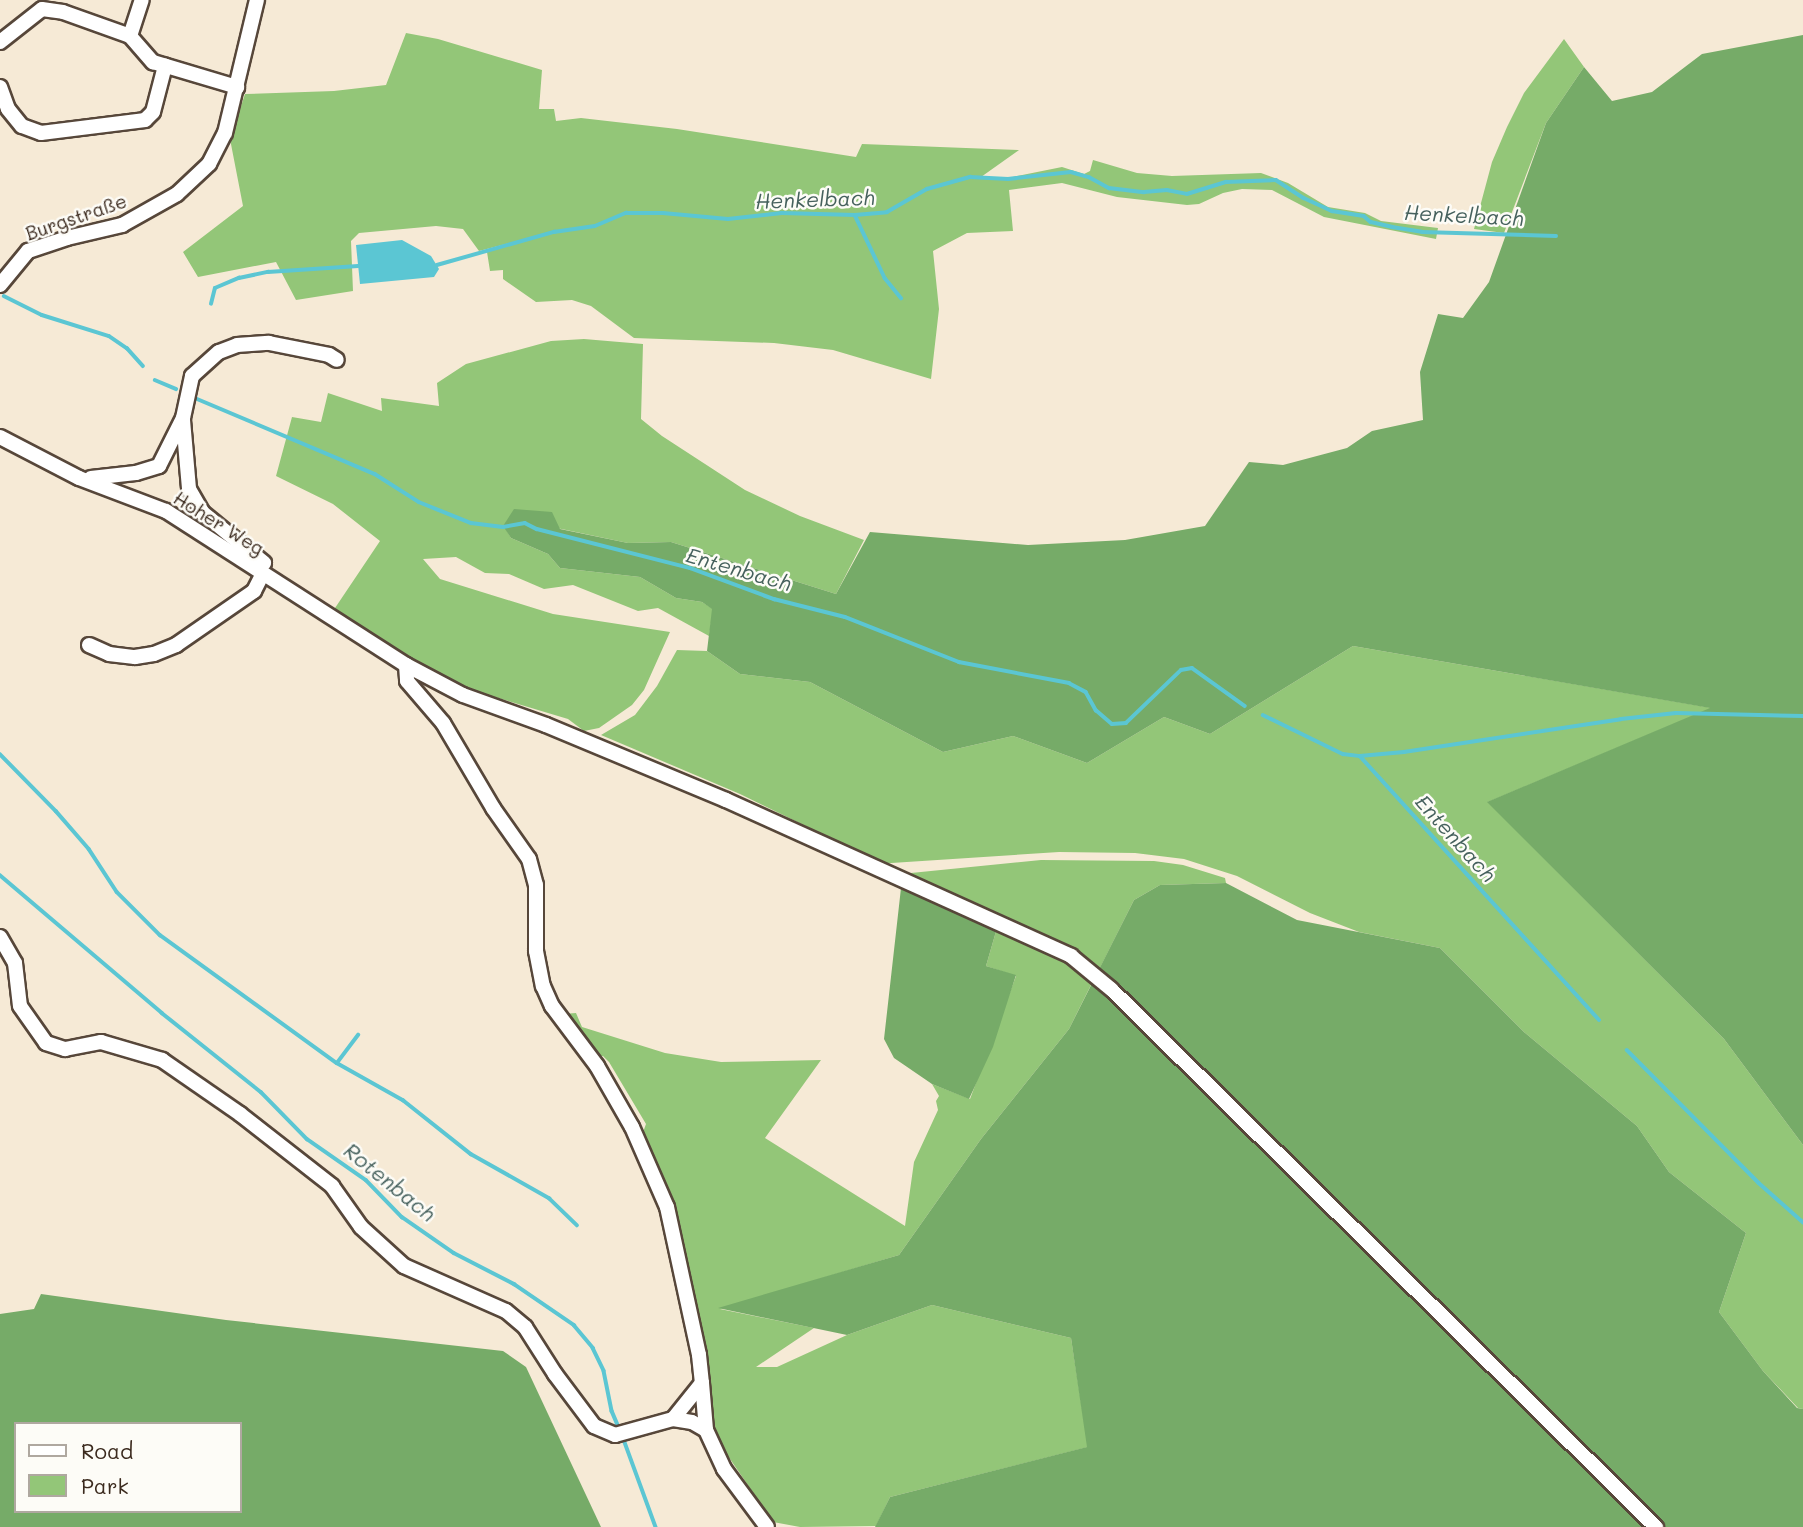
<!DOCTYPE html>
<meta charset="utf-8">
<style>
body{margin:0}
#map{position:relative;width:1803px;height:1527px;overflow:hidden;background:#f6ead6;font-family:Mali,sans-serif}
div>[style]{position:absolute}
[style*='--x']{left:calc(var(--x)*1px);top:calc(var(--y)*1px);width:calc(var(--w)*1px);rotate:calc(var(--a)*1deg)}
.green>*{inset:0;background:#93c678}
.forest>*{inset:0;background:#76ab68}
.water>*{inset:0;background:#5bc6d3}
.stream>*{height:3.5px;margin:-1.75px;padding:0 1.75px;transform-origin:1.75px;border-radius:1.75px;background:#5bc6d3}
.roads{filter:drop-shadow(2px 0 #57473a) drop-shadow(-2px 0 #57473a) drop-shadow(0 2px #57473a) drop-shadow(0 -2px #57473a)}
.minor>*{height:14px;margin:-7px;padding:0 7px;transform-origin:7px;border-radius:7px;background:#fff}
span{translate:-50% -50%;white-space:nowrap;text-align:center;line-height:1.15;-webkit-text-stroke:5px #fdfcf7;paint-order:stroke}
.street-label{font-size:19px;color:#3b2a1e}
.water-label{font-size:21px;color:#46615d;font-style:italic}
.legend{position:absolute;left:14px;top:1422px;width:228px;height:91px;box-sizing:border-box;background:#fdfcf7;border:2px solid #afa8a0;margin:0;padding:9px 12px;list-style:none;font-size:21px;color:#3b2a1e}
.legend li{display:flex;align-items:center;gap:14px;height:35px}
.legend b{width:35px;border:2px solid #afa8a0}
</style>
<div id="map">
<div class="green">
<div style="clip-path:polygon(406px 33px,438px 39px,542px 70px,539px 109px,554px 109px,556px 121px,581px 118px,677px 129px,856px 157px,862px 144px,1019px 150px,981px 177px,1008px 178px,1062px 167px,1084px 174px,1090px 171px,1093px 160px,1137px 173px,1172px 176px,1261px 173px,1288px 183px,1328px 207px,1365px 213px,1381px 221px,1438px 228px,1436px 239px,1324px 217px,1272px 190px,1242px 189px,1223px 193px,1199px 204px,1187px 205px,1117px 197px,1062px 183px,1009px 190px,1013px 231px,967px 233px,933px 251px,939px 309px,931px 379px,833px 350px,774px 343px,634px 338px,591px 306px,572px 300px,536px 302px,503px 279px,503px 270px,490px 271px,487px 252px,530px 238px,479px 251px,463px 229px,436px 226px,359px 233px,351px 241px,353px 291px,296px 300px,276px 262px,198px 277px,183px 252px,243px 206px,230px 139px,245px 94px,334px 91px,386px 85px)"></div>
<div style="clip-path:polygon(1564px 39px,1584px 67px,1546px 123px,1504px 233px,1474px 229px,1492px 162px,1507px 127px,1524px 93px)"></div>
<div style="clip-path:polygon(584px 339px,643px 344px,641px 419px,662px 436px,745px 490px,800px 516px,864px 540px,836px 594px,671px 542px,628px 543px,509px 518px,504px 526px,511px 538px,548px 554px,560px 568px,640px 577px,676px 598px,702px 602px,713px 609px,709px 636px,658px 608px,638px 611px,573px 585px,544px 589px,509px 574px,485px 573px,456px 557px,423px 559px,440px 579px,553px 614px,670px 632px,644px 690px,632px 705px,599px 728px,584px 731px,568px 719px,475px 691px,416px 661px,413px 664px,333px 611px,380px 541px,333px 504px,276px 476px,292px 417px,321px 422px,328px 393px,382px 411px,381px 398px,439px 406px,437px 383px,466px 364px,551px 341px)"></div>
<div style="clip-path:polygon(1353px 646px,1712px 708px,1488px 802px,1724px 1039px,1803px 1145px,1803px 1409px,1798px 1408px,1763px 1371px,1719px 1312px,1746px 1233px,1669px 1172px,1637px 1126px,1524px 1032px,1440px 948px,1359px 932px,1310px 913px,1237px 876px,1184px 859px,1135px 853px,1059px 852px,876px 864px,857px 851px,740px 794px,601px 735px,635px 715px,657px 686px,677px 650px,707px 651px,740px 674px,810px 682px,943px 752px,1013px 736px,1087px 763px,1164px 717px,1210px 734px)"></div>
<div style="clip-path:polygon(1041px 860px,1154px 861px,1183px 865px,1225px 878px,1226px 883px,1160px 885px,1134px 900px,1099px 970px,901px 874px)"></div>
<div style="clip-path:polygon(997px 928px,1064px 959px,1094px 979px,1069px 1029px,981px 1139px,899px 1255px,720px 1309px,814px 1328px,756px 1367px,777px 1367px,847px 1335px,932px 1305px,1071px 1338px,1088px 1447px,890px 1497px,876px 1526px,800px 1527px,773px 1522px,713px 1434px,707px 1383px,642px 1135px,646px 1124px,609px 1062px,603px 1056px,592px 1057px,562px 1014px,576px 1013px,582px 1027px,665px 1053px,721px 1062px,821px 1060px,765px 1138px,905px 1226px,914px 1162px,938px 1110px,936px 1101px,939px 1096px,932px 1084px,970px 1099px,1016px 976px,986px 966px)"></div>
</div>
<div class="forest">
<div style="clip-path:polygon(1803px 35px,1803px 1145px,1724px 1039px,1487px 802px,1710px 708px,1353px 646px,1210px 734px,1164px 717px,1087px 763px,1013px 736px,943px 752px,810px 682px,740px 674px,707px 651px,712px 609px,702px 602px,676px 598px,640px 577px,560px 568px,548px 554px,511px 538px,503px 526px,514px 509px,552px 512px,560px 529px,628px 543px,671px 542px,836px 594px,870px 532px,1028px 545px,1125px 540px,1205px 526px,1249px 462px,1283px 465px,1347px 448px,1372px 431px,1423px 420px,1420px 372px,1438px 314px,1463px 318px,1489px 282px,1546px 123px,1584px 67px,1612px 101px,1652px 92px,1702px 54px)"></div>
<div style="clip-path:polygon(1226px 883px,1297px 920px,1440px 948px,1524px 1032px,1637px 1126px,1669px 1172px,1746px 1233px,1719px 1312px,1763px 1371px,1797px 1408px,1803px 1409px,1803px 1527px,875px 1527px,890px 1497px,1087px 1447px,1071px 1338px,932px 1305px,847px 1335px,718px 1308px,899px 1255px,981px 1139px,1069px 1029px,1134px 900px,1160px 885px)"></div>
<div style="clip-path:polygon(901px 888px,997px 928px,986px 966px,1016px 975px,993px 1047px,969px 1099px,932px 1084px,894px 1058px,884px 1039px)"></div>
<div style="clip-path:polygon(evenodd,41px 1294px,226px 1320px,503px 1351px,526px 1367px,601px 1527px,0 1527px,0 1314px,34px 1309px,41px 1294px,16px 1424px,240px 1424px,240px 1511px,16px 1511px,16px 1424px)"></div>
</div>
<div class="water">
<div style="clip-path:polygon(402px 240px,431px 256px,439px 269px,434px 277px,360px 284px,356px 245px)"></div>
</div>
<div class="stream">
<div style="--x:855;--y:215;--w:70;--a:64.5"></div>
<div style="--x:885;--y:278;--w:26;--a:51"></div>
<div style="--x:437;--y:265;--w:122;--a:-15.8"></div>
<div style="--x:554;--y:232;--w:41;--a:-8.3"></div>
<div style="--x:595;--y:226;--w:34;--a:-23"></div>
<div style="--x:626;--y:213;--w:37;--a:0"></div>
<div style="--x:663;--y:213;--w:65;--a:5.3"></div>
<div style="--x:728;--y:219;--w:54;--a:-6.3"></div>
<div style="--x:782;--y:213;--w:73;--a:1.6"></div>
<div style="--x:855;--y:215;--w:32;--a:-5"></div>
<div style="--x:887;--y:212;--w:46;--a:-29.9"></div>
<div style="--x:927;--y:189;--w:45;--a:-15.6"></div>
<div style="--x:970;--y:177;--w:38;--a:3"></div>
<div style="--x:1008;--y:179;--w:63;--a:-6.3"></div>
<div style="--x:1071;--y:172;--w:19;--a:16"></div>
<div style="--x:1089;--y:177;--w:23;--a:29"></div>
<div style="--x:1109;--y:188;--w:35;--a:7"></div>
<div style="--x:1144;--y:192;--w:23;--a:-5"></div>
<div style="--x:1167;--y:190;--w:20;--a:11"></div>
<div style="--x:1187;--y:194;--w:41;--a:-17.1"></div>
<div style="--x:1226;--y:182;--w:50;--a:-2.3"></div>
<div style="--x:1276;--y:180;--w:33;--a:33"></div>
<div style="--x:1304;--y:198;--w:31;--a:25"></div>
<div style="--x:1332;--y:211;--w:32;--a:9"></div>
<div style="--x:1364;--y:216;--w:9;--a:41"></div>
<div style="--x:1371;--y:222;--w:22;--a:13"></div>
<div style="--x:1392;--y:227;--w:30;--a:9"></div>
<div style="--x:1422;--y:232;--w:134;--a:1.7"></div>
<div style="--x:4;--y:296;--w:42;--a:26.6"></div>
<div style="--x:42;--y:315;--w:70;--a:17.4"></div>
<div style="--x:109;--y:336;--w:22;--a:34"></div>
<div style="--x:127;--y:348;--w:24;--a:48"></div>
<div style="--x:211;--y:304;--w:16;--a:-76"></div>
<div style="--x:215;--y:288;--w:26;--a:-23"></div>
<div style="--x:239;--y:278;--w:30;--a:-12"></div>
<div style="--x:268;--y:272;--w:90;--a:-3.8"></div>
<div style="--x:155;--y:380;--w:23;--a:23"></div>
<div style="--x:195;--y:398;--w:195;--a:22.9"></div>
<div style="--x:375;--y:474;--w:52;--a:32.5"></div>
<div style="--x:419;--y:502;--w:56;--a:22"></div>
<div style="--x:471;--y:523;--w:32;--a:7"></div>
<div style="--x:503;--y:527;--w:22;--a:-10"></div>
<div style="--x:525;--y:523;--w:13;--a:27"></div>
<div style="--x:537;--y:529;--w:158;--a:14.3"></div>
<div style="--x:690;--y:568;--w:90;--a:20.3"></div>
<div style="--x:774;--y:599;--w:73;--a:14.2"></div>
<div style="--x:845;--y:617;--w:123;--a:21.5"></div>
<div style="--x:959;--y:662;--w:112;--a:10.8"></div>
<div style="--x:1069;--y:683;--w:19;--a:28"></div>
<div style="--x:1086;--y:692;--w:21;--a:61"></div>
<div style="--x:1096;--y:710;--w:21;--a:41"></div>
<div style="--x:1112;--y:724;--w:14;--a:-4"></div>
<div style="--x:1126;--y:723;--w:76;--a:-43.9"></div>
<div style="--x:1181;--y:670;--w:11;--a:-10"></div>
<div style="--x:1192;--y:668;--w:65;--a:35.6"></div>
<div style="--x:1263;--y:715;--w:89;--a:26"></div>
<div style="--x:1343;--y:754;--w:17;--a:7"></div>
<div style="--x:1360;--y:756;--w:356;--a:47.8"></div>
<div style="--x:0;--y:754;--w:80;--a:45.5"></div>
<div style="--x:56;--y:811;--w:50;--a:49"></div>
<div style="--x:89;--y:849;--w:51;--a:56.9"></div>
<div style="--x:117;--y:892;--w:61;--a:45"></div>
<div style="--x:160;--y:935;--w:218;--a:35.9"></div>
<div style="--x:337;--y:1063;--w:76;--a:29.3"></div>
<div style="--x:403;--y:1100;--w:87;--a:38.5"></div>
<div style="--x:471;--y:1154;--w:90;--a:29.4"></div>
<div style="--x:549;--y:1198;--w:39;--a:44"></div>
<div style="--x:1360;--y:756;--w:44;--a:-5.2"></div>
<div style="--x:1404;--y:752;--w:219;--a:-8.6"></div>
<div style="--x:1621;--y:719;--w:55;--a:-6.2"></div>
<div style="--x:1676;--y:713;--w:127;--a:1.4"></div>
<div style="--x:0;--y:875;--w:213;--a:40.4"></div>
<div style="--x:162;--y:1013;--w:127;--a:38.6"></div>
<div style="--x:261;--y:1092;--w:66;--a:45.6"></div>
<div style="--x:307;--y:1139;--w:72;--a:34.8"></div>
<div style="--x:366;--y:1180;--w:52;--a:45.8"></div>
<div style="--x:402;--y:1217;--w:63;--a:34.7"></div>
<div style="--x:454;--y:1253;--w:68;--a:27.3"></div>
<div style="--x:514;--y:1284;--w:73;--a:34.3"></div>
<div style="--x:574;--y:1325;--w:30;--a:50"></div>
<div style="--x:593;--y:1348;--w:25;--a:64"></div>
<div style="--x:604;--y:1371;--w:41;--a:78.7"></div>
<div style="--x:612;--y:1411;--w:21;--a:67"></div>
<div style="--x:1627;--y:1050;--w:187;--a:45.2"></div>
<div style="--x:1759;--y:1183;--w:59;--a:41.6"></div>
<div style="--x:337;--y:1063;--w:35;--a:-53"></div>
<div style="--x:623;--y:1437;--w:96;--a:69.9"></div>
</div>
<div class="roads">
<div class="minor">
<div style="--x:130;--y:36;--w:38;--a:-72"></div>
<div style="--x:0;--y:42;--w:53;--a:-38.2"></div>
<div style="--x:42;--y:9;--w:21;--a:8"></div>
<div style="--x:63;--y:12;--w:71;--a:19.7"></div>
<div style="--x:130;--y:36;--w:35;--a:49"></div>
<div style="--x:153;--y:62;--w:88;--a:16.6"></div>
<div style="--x:0;--y:87;--w:23;--a:70"></div>
<div style="--x:8;--y:109;--w:22;--a:51"></div>
<div style="--x:22;--y:126;--w:20;--a:20"></div>
<div style="--x:41;--y:133;--w:105;--a:-7.1"></div>
<div style="--x:145;--y:120;--w:11;--a:-45"></div>
<div style="--x:153;--y:112;--w:48;--a:-75.4"></div>
<div style="--x:0;--y:285;--w:44;--a:-50.5"></div>
<div style="--x:28;--y:251;--w:41;--a:-18.4"></div>
<div style="--x:67;--y:238;--w:57;--a:-13.3"></div>
<div style="--x:122;--y:225;--w:63;--a:-29.4"></div>
<div style="--x:177;--y:194;--w:44;--a:-43.2"></div>
<div style="--x:209;--y:164;--w:35;--a:-63"></div>
<div style="--x:225;--y:133;--w:137;--a:-76.5"></div>
<div style="--x:183;--y:420;--w:69;--a:85"></div>
<div style="--x:189;--y:489;--w:28;--a:60"></div>
<div style="--x:203;--y:513;--w:79;--a:39.3"></div>
<div style="--x:0;--y:437;--w:89;--a:27.4"></div>
<div style="--x:79;--y:478;--w:93;--a:20.8"></div>
<div style="--x:166;--y:511;--w:285;--a:32.7"></div>
<div style="--x:406;--y:665;--w:64;--a:27.8"></div>
<div style="--x:463;--y:695;--w:88;--a:19.9"></div>
<div style="--x:546;--y:725;--w:195;--a:22.6"></div>
<div style="--x:726;--y:800;--w:379;--a:24.3"></div>
<div style="--x:1071;--y:956;--w:52;--a:39.5"></div>
<div style="--x:1111;--y:989;--w:766;--a:44.63"></div>
<div style="--x:91;--y:478;--w:45;--a:-6.3"></div>
<div style="--x:136;--y:473;--w:24;--a:-17"></div>
<div style="--x:159;--y:466;--w:54;--a:-63.4"></div>
<div style="--x:183;--y:418;--w:43;--a:-77.9"></div>
<div style="--x:192;--y:376;--w:36;--a:-42"></div>
<div style="--x:219;--y:352;--w:19;--a:-21"></div>
<div style="--x:237;--y:345;--w:32;--a:-4"></div>
<div style="--x:269;--y:343;--w:61;--a:11.3"></div>
<div style="--x:329;--y:355;--w:9;--a:32"></div>
<div style="--x:89;--y:645;--w:22;--a:24"></div>
<div style="--x:109;--y:654;--w:26;--a:7"></div>
<div style="--x:135;--y:657;--w:19;--a:-9"></div>
<div style="--x:154;--y:654;--w:24;--a:-22"></div>
<div style="--x:176;--y:645;--w:95;--a:-34.7"></div>
<div style="--x:254;--y:591;--w:20;--a:-63"></div>
<div style="--x:406;--y:665;--w:16;--a:86"></div>
<div style="--x:407;--y:681;--w:55;--a:49.4"></div>
<div style="--x:443;--y:723;--w:99;--a:59.5"></div>
<div style="--x:493;--y:808;--w:62;--a:54.8"></div>
<div style="--x:529;--y:859;--w:27;--a:75"></div>
<div style="--x:536;--y:885;--w:66;--a:90"></div>
<div style="--x:536;--y:951;--w:36;--a:79"></div>
<div style="--x:543;--y:986;--w:22;--a:66"></div>
<div style="--x:552;--y:1006;--w:75;--a:53.1"></div>
<div style="--x:597;--y:1066;--w:70;--a:60.2"></div>
<div style="--x:632;--y:1127;--w:87;--a:66.4"></div>
<div style="--x:667;--y:1207;--w:151;--a:77.8"></div>
<div style="--x:699;--y:1355;--w:28;--a:84"></div>
<div style="--x:702;--y:1383;--w:46;--a:128.9"></div>
<div style="--x:0;--y:937;--w:30;--a:60"></div>
<div style="--x:15;--y:963;--w:43;--a:83.4"></div>
<div style="--x:20;--y:1006;--w:45;--a:54.9"></div>
<div style="--x:46;--y:1043;--w:20;--a:18"></div>
<div style="--x:65;--y:1049;--w:37;--a:-11"></div>
<div style="--x:101;--y:1042;--w:64;--a:16.4"></div>
<div style="--x:162;--y:1060;--w:95;--a:34.7"></div>
<div style="--x:240;--y:1114;--w:117;--a:38"></div>
<div style="--x:332;--y:1186;--w:50;--a:54.7"></div>
<div style="--x:361;--y:1227;--w:58;--a:42.2"></div>
<div style="--x:404;--y:1266;--w:111;--a:23.8"></div>
<div style="--x:506;--y:1311;--w:25;--a:40"></div>
<div style="--x:525;--y:1327;--w:56;--a:57.4"></div>
<div style="--x:555;--y:1374;--w:65;--a:53.1"></div>
<div style="--x:594;--y:1426;--w:23;--a:23"></div>
<div style="--x:615;--y:1435;--w:60;--a:-15.4"></div>
<div style="--x:673;--y:1419;--w:19;--a:9"></div>
<div style="--x:692;--y:1422;--w:16;--a:30"></div>
<div style="--x:706;--y:1430;--w:43;--a:65.2"></div>
<div style="--x:724;--y:1469;--w:72;--a:53.4"></div>
<div style="--x:702;--y:1383;--w:47;--a:85.1"></div>
</div>
</div>
<div class="street-label">
<span style="left:76px;top:217px;rotate:-19deg">Burgstraße</span>
<span style="left:219px;top:523px;rotate:32deg">Hoher Weg</span>
</div>
<div class="water-label">
<span style="left:815px;top:199px;rotate:-2deg">Henkelbach</span>
<span style="left:1464px;top:215px;rotate:3deg">Henkelbach</span>
<span style="left:739px;top:569px;rotate:16deg">Entenbach</span>
<span style="left:1456px;top:838px;rotate:48deg">Entenbach</span>
<span style="left:390px;top:1182px;rotate:39deg">Rotenbach</span>
</div>
<ul class="legend">
<li><b style="height:9px;background:#fff"></b>Road</li>
<li><b style="height:19px;background:#93c678"></b>Park</li>
</ul>
</div>
